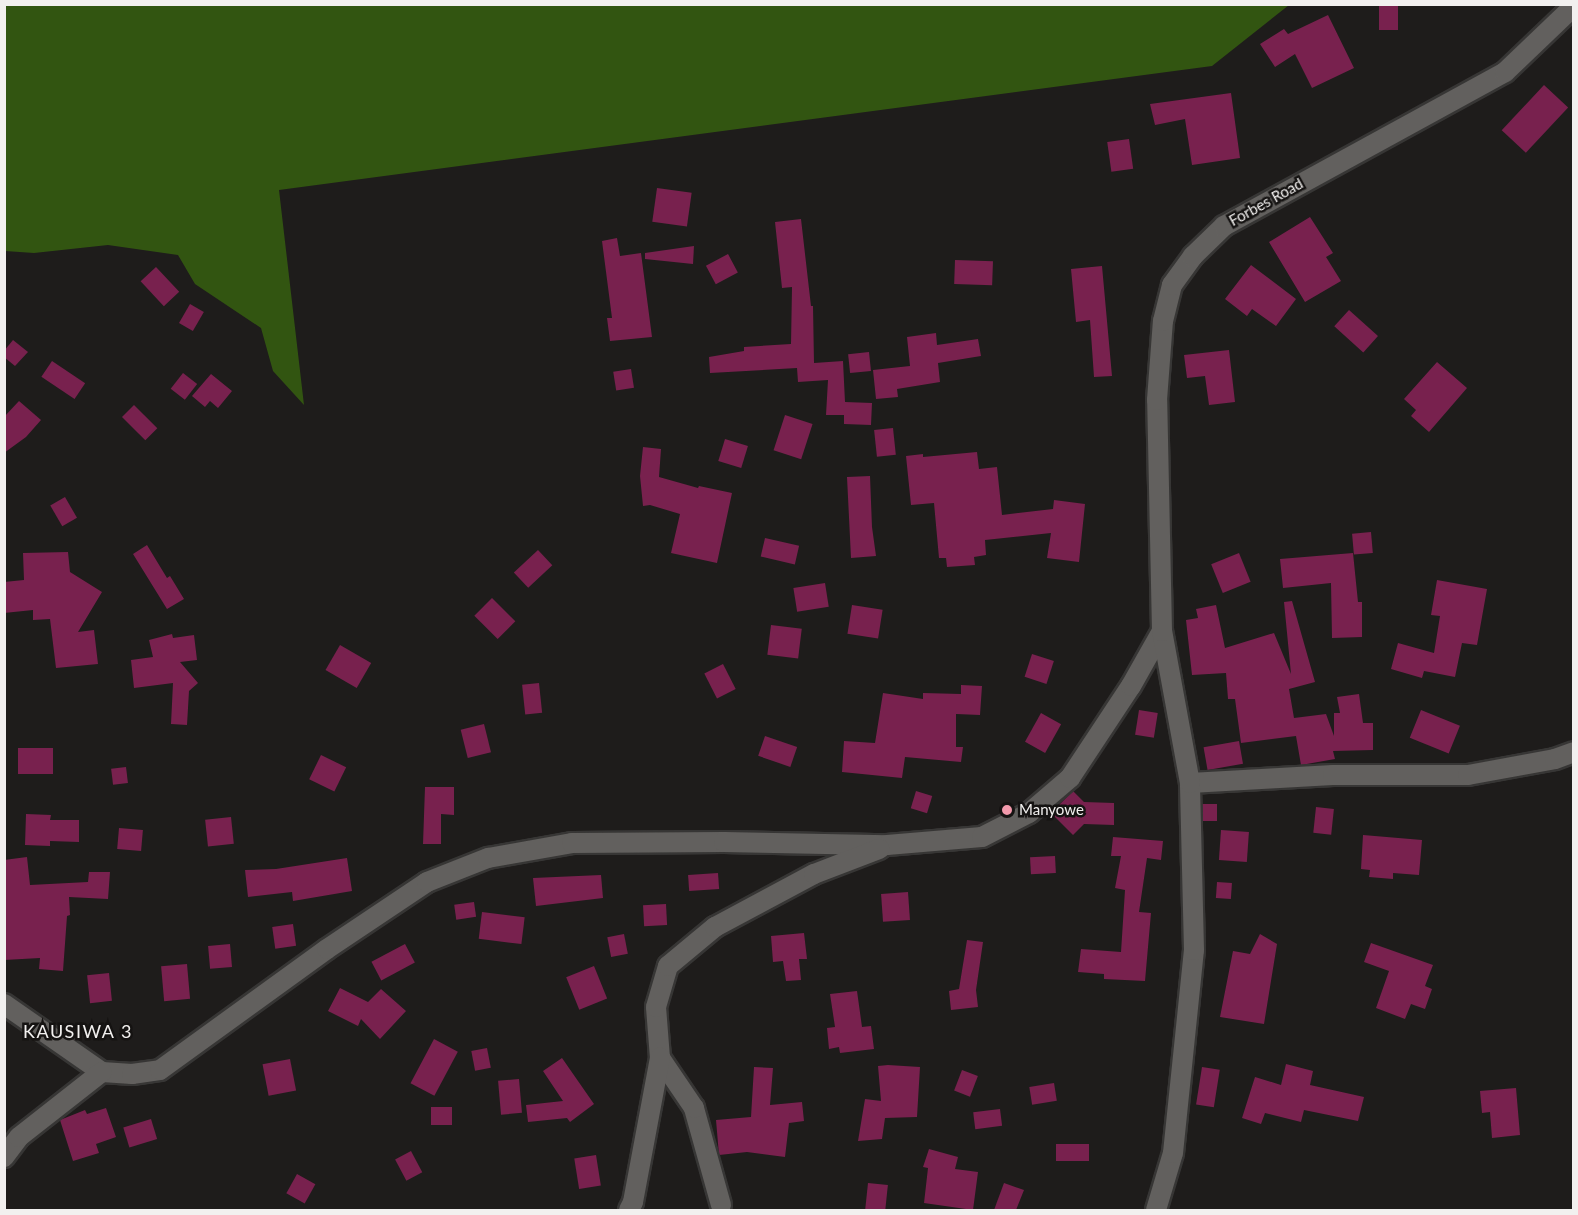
<!DOCTYPE html>
<style>
body{margin:0}
#map{position:relative;width:1578px;height:1215px;overflow:hidden;background:#1e1c1b;font-family:Lato,sans-serif}
div>[style]{position:absolute}
[style*='--x']{left:calc(var(--x)*1px);top:calc(var(--y)*1px);width:calc(var(--w)*1px);rotate:calc(var(--a)*1deg)}
.forest>*{inset:0;background:#325511}
.building>*{inset:0;background:#78214e;transform-origin:0 0}
.roads{filter:drop-shadow(2px 0 #373635) drop-shadow(-2px 0 #373635) drop-shadow(0 2px #373635) drop-shadow(0 -2px #373635)}
.minor>*{height:20px;margin:-10px;padding:0 10px;transform-origin:10px;border-radius:10px;background:#62605e}
.dots>*{width:16px;height:16px;translate:-50% -50%;box-sizing:border-box;border:3px solid #151312;border-radius:50%}
span{translate:-50% -50%;white-space:nowrap;text-align:center;line-height:1.15;-webkit-text-stroke:5px #151312;paint-order:stroke}
.street-label{font-size:15px;color:#f2f0ef}
.poi-label{font-size:15px;color:#f2f0ef}
.left{translate:0 -50%;text-align:left}
.quarter-label{font-size:18px;color:#f2f0ef;letter-spacing:1.5px}
.frame{position:absolute;inset:0;border:6px solid #f2f0ef;pointer-events:none}
</style>
<div id="map">
<div class="forest">
<div style="clip-path:polygon(4px 5px,5px 4px,1289px 5px,1212px 66px,279px 190px,304px 405px,273px 371px,261px 328px,195px 284px,178px 255px,108px 245px,34px 253px,5px 251px)"></div>
</div>
<div class="building">
<div style="left:1379px;top:4px;width:19px;height:26px"></div>
<div style="clip-path:polygon(1328px 15px,1354px 68px,1312px 88px,1295px 54px,1275px 67px,1260px 44px,1284px 29px,1288px 34px)"></div>
<div style="left:1544px;top:85px;width:33px;height:62px;rotate:43deg"></div>
<div style="clip-path:polygon(1231px 93px,1240px 158px,1192px 165px,1185px 119px,1155px 125px,1150px 104px)"></div>
<div style="left:1129px;top:139px;width:30px;height:22px;rotate:82deg"></div>
<div style="left:657px;top:188px;width:35px;height:34px;rotate:8deg"></div>
<div style="clip-path:polygon(1310px 217px,1333px 253px,1326px 257px,1341px 281px,1305px 302px,1269px 242px)"></div>
<div style="clip-path:polygon(801px 219px,811px 306px,813px 306px,814px 363px,843px 361px,845px 402px,872px 403px,871px 425px,844px 424px,844px 415px,826px 415px,828px 380px,798px 382px,797px 368px,710px 373px,709px 357px,744px 351px,744px 347px,791px 344px,792px 287px,782px 288px,775px 222px)"></div>
<div style="clip-path:polygon(617px 238px,620px 256px,641px 253px,652px 337px,610px 341px,607px 318px,612px 318px,602px 241px)"></div>
<div style="clip-path:polygon(694px 246px,693px 264px,645px 259px,645px 253px)"></div>
<div style="left:728px;top:254px;width:21px;height:25px;rotate:62deg"></div>
<div style="left:955px;top:260px;width:38px;height:24px;rotate:2deg"></div>
<div style="clip-path:polygon(1251px 265px,1296px 299px,1276px 326px,1252px 309px,1247px 316px,1225px 299px)"></div>
<div style="clip-path:polygon(1102px 266px,1112px 376px,1094px 377px,1090px 320px,1076px 322px,1071px 269px)"></div>
<div style="left:156px;top:267px;width:34px;height:21px;rotate:47deg"></div>
<div style="left:190px;top:304px;width:16px;height:22px;rotate:30deg"></div>
<div style="left:1349px;top:310px;width:39px;height:22px;rotate:42deg"></div>
<div style="clip-path:polygon(936px 333px,937px 345px,978px 339px,981px 356px,938px 363px,940px 382px,897px 389px,898px 397px,876px 399px,873px 370px,910px 366px,907px 337px)"></div>
<div style="clip-path:polygon(13px 340px,28px 352px,15px 366px,4px 357px,4px 351px)"></div>
<div style="clip-path:polygon(1229px 350px,1235px 402px,1209px 405px,1205px 376px,1187px 378px,1184px 355px)"></div>
<div style="left:869px;top:352px;width:19px;height:21px;rotate:84deg"></div>
<div style="left:52px;top:361px;width:40px;height:19px;rotate:34deg"></div>
<div style="clip-path:polygon(1437px 362px,1467px 388px,1429px 432px,1411px 416px,1416px 410px,1404px 399px)"></div>
<div style="left:631px;top:369px;width:19px;height:18px;rotate:81deg"></div>
<div style="left:183px;top:373px;width:18px;height:20px;rotate:38deg"></div>
<div style="clip-path:polygon(211px 374px,232px 391px,218px 408px,210px 401px,205px 407px,192px 396px)"></div>
<div style="clip-path:polygon(19px 401px,41px 420px,26px 437px,4px 453px,4px 417px)"></div>
<div style="left:134px;top:405px;width:33px;height:17px;rotate:45deg"></div>
<div style="left:785px;top:415px;width:29px;height:37px;rotate:18deg"></div>
<div style="left:893px;top:428px;width:27px;height:19px;rotate:84deg"></div>
<div style="left:725px;top:439px;width:24px;height:23px;rotate:17deg"></div>
<div style="clip-path:polygon(643px 447px,661px 449px,659px 477px,698px 488px,699px 486px,732px 493px,717px 563px,671px 553px,680px 514px,650px 505px,643px 506px,640px 476px)"></div>
<div style="clip-path:polygon(977px 452px,979px 469px,997px 467px,1002px 515px,1053px 509px,1054px 500px,1085px 504px,1079px 562px,1047px 558px,1051px 533px,985px 540px,986px 555px,974px 557px,975px 565px,947px 567px,946px 558px,939px 558px,934px 503px,911px 505px,906px 456px,923px 454px,923px 457px)"></div>
<div style="clip-path:polygon(870px 476px,872px 527px,876px 556px,851px 558px,847px 477px)"></div>
<div style="left:65px;top:497px;width:24px;height:17px;rotate:60deg"></div>
<div style="left:1371px;top:532px;width:21px;height:19px;rotate:85deg"></div>
<div style="left:765px;top:538px;width:35px;height:19px;rotate:13deg"></div>
<div style="clip-path:polygon(147px 545px,167px 578px,170px 576px,184px 599px,167px 609px,133px 554px)"></div>
<div style="left:538px;top:550px;width:21px;height:33px;rotate:47deg"></div>
<div style="clip-path:polygon(68px 552px,70px 572px,102px 592px,78px 632px,94px 630px,98px 664px,56px 668px,50px 619px,33px 620px,33px 610px,4px 613px,4px 582px,24px 580px,23px 553px)"></div>
<div style="left:1239px;top:553px;width:31px;height:30px;rotate:68deg"></div>
<div style="clip-path:polygon(1353px 553px,1358px 602px,1362px 602px,1362px 637px,1332px 638px,1331px 583px,1283px 588px,1280px 559px)"></div>
<div style="clip-path:polygon(1437px 580px,1487px 589px,1477px 645px,1462px 643px,1455px 677px,1424px 671px,1422px 678px,1391px 669px,1398px 643px,1434px 653px,1440px 616px,1431px 615px)"></div>
<div style="left:825px;top:583px;width:24px;height:32px;rotate:81deg"></div>
<div style="left:492px;top:598px;width:33px;height:25px;rotate:45deg"></div>
<div style="clip-path:polygon(1292px 601px,1315px 682px,1289px 689px,1294px 718px,1326px 714px,1334px 736px,1334px 713px,1340px 713px,1337px 697px,1359px 694px,1363px 723px,1373px 723px,1373px 750px,1333px 751px,1335px 759px,1301px 765px,1296px 736px,1241px 743px,1235px 699px,1228px 699px,1226px 673px,1192px 675px,1186px 620px,1198px 618px,1196px 609px,1216px 605px,1225px 648px,1274px 633px,1291px 674px,1284px 602px)"></div>
<div style="left:852px;top:605px;width:31px;height:29px;rotate:9deg"></div>
<div style="left:771px;top:625px;width:31px;height:30px;rotate:7deg"></div>
<div style="clip-path:polygon(172px 634px,173px 638px,194px 635px,197px 660px,180px 662px,198px 683px,189px 691px,187px 725px,171px 724px,173px 683px,134px 688px,131px 660px,153px 657px,149px 640px)"></div>
<div style="left:340px;top:645px;width:36px;height:29px;rotate:30deg"></div>
<div style="left:1032px;top:654px;width:23px;height:24px;rotate:18deg"></div>
<div style="left:723px;top:664px;width:28px;height:21px;rotate:63deg"></div>
<div style="left:539px;top:683px;width:30px;height:17px;rotate:84deg"></div>
<div style="clip-path:polygon(961px 685px,982px 686px,980px 715px,956px 714px,956px 747px,963px 747px,961px 762px,905px 757px,902px 778px,842px 772px,844px 741px,875px 743px,883px 693px,923px 699px,923px 693px,961px 694px)"></div>
<div style="left:1139px;top:710px;width:19px;height:25px;rotate:9deg"></div>
<div style="left:1421px;top:710px;width:42px;height:30px;rotate:22deg"></div>
<div style="left:1041px;top:713px;width:23px;height:33px;rotate:29deg"></div>
<div style="left:484px;top:724px;width:29px;height:24px;rotate:76deg"></div>
<div style="left:765px;top:736px;width:34px;height:21px;rotate:19deg"></div>
<div style="left:1239px;top:741px;width:23px;height:36px;rotate:80deg"></div>
<div style="left:53px;top:748px;width:26px;height:35px;rotate:90deg"></div>
<div style="left:321px;top:755px;width:28px;height:27px;rotate:26deg"></div>
<div style="left:126px;top:767px;width:16px;height:15px;rotate:83deg"></div>
<div style="clip-path:polygon(425px 787px,454px 787px,454px 815px,441px 814px,441px 844px,423px 844px)"></div>
<div style="left:916px;top:791px;width:17px;height:18px;rotate:17deg"></div>
<div style="clip-path:polygon(1073px 791px,1084px 802px,1114px 803px,1114px 825px,1084px 824px,1073px 835px,1051px 813px)"></div>
<div style="left:1202px;top:804px;width:15px;height:17px"></div>
<div style="left:1316px;top:807px;width:18px;height:26px;rotate:6deg"></div>
<div style="clip-path:polygon(26px 814px,51px 815px,50px 820px,79px 820px,79px 842px,50px 841px,50px 846px,25px 845px)"></div>
<div style="left:231px;top:817px;width:27px;height:26px;rotate:84deg"></div>
<div style="left:119px;top:828px;width:24px;height:21px;rotate:5deg"></div>
<div style="left:1221px;top:830px;width:28px;height:30px;rotate:4deg"></div>
<div style="clip-path:polygon(1363px 835px,1422px 840px,1419px 875px,1393px 873px,1393px 879px,1369px 877px,1370px 870px,1361px 869px)"></div>
<div style="clip-path:polygon(1113px 837px,1163px 841px,1161px 860px,1147px 858px,1139px 912px,1151px 913px,1145px 981px,1104px 979px,1104px 974px,1078px 972px,1081px 949px,1121px 952px,1125px 890px,1115px 888px,1121px 856px,1111px 856px)"></div>
<div style="left:1055px;top:856px;width:17px;height:25px;rotate:87deg"></div>
<div style="clip-path:polygon(27px 857px,30px 885px,88px 882px,89px 872px,110px 872px,108px 899px,69px 897px,70px 915px,67px 916px,63px 971px,39px 969px,40px 958px,4px 960px,4px 860px)"></div>
<div style="clip-path:polygon(347px 858px,352px 891px,293px 901px,292px 892px,248px 897px,245px 870px,276px 869px)"></div>
<div style="left:718px;top:873px;width:16px;height:30px;rotate:86deg"></div>
<div style="clip-path:polygon(601px 875px,603px 898px,536px 906px,533px 878px)"></div>
<div style="left:1217px;top:882px;width:15px;height:16px;rotate:4deg"></div>
<div style="left:908px;top:892px;width:28px;height:27px;rotate:86deg"></div>
<div style="left:474px;top:902px;width:15px;height:20px;rotate:82deg"></div>
<div style="left:666px;top:904px;width:21px;height:23px;rotate:87deg"></div>
<div style="left:482px;top:912px;width:43px;height:27px;rotate:7deg"></div>
<div style="left:293px;top:924px;width:22px;height:21px;rotate:82deg"></div>
<div style="clip-path:polygon(804px 933px,807px 959px,799px 959px,801px 980px,786px 981px,783px 961px,773px 962px,771px 936px)"></div>
<div style="left:624px;top:934px;width:20px;height:17px;rotate:79deg"></div>
<div style="clip-path:polygon(1260px 934px,1277px 944px,1264px 1024px,1220px 1017px,1233px 951px,1250px 954px)"></div>
<div style="clip-path:polygon(967px 940px,983px 942px,976px 990px,978px 1007px,951px 1010px,949px 991px,959px 989px)"></div>
<div style="clip-path:polygon(1371px 943px,1433px 965px,1425px 986px,1432px 989px,1425px 1009px,1411px 1004px,1405px 1019px,1376px 1008px,1389px 971px,1364px 962px)"></div>
<div style="left:230px;top:944px;width:23px;height:22px;rotate:85deg"></div>
<div style="left:405px;top:944px;width:21px;height:38px;rotate:62deg"></div>
<div style="left:187px;top:964px;width:35px;height:26px;rotate:85deg"></div>
<div style="left:594px;top:966px;width:35px;height:30px;rotate:68deg"></div>
<div style="left:109px;top:973px;width:28px;height:22px;rotate:84deg"></div>
<div style="clip-path:polygon(340px 988px,368px 1002px,381px 989px,406px 1011px,380px 1039px,361px 1019px,358px 1026px,328px 1011px)"></div>
<div style="clip-path:polygon(857px 991px,862px 1027px,871px 1026px,874px 1049px,840px 1053px,839px 1047px,829px 1049px,827px 1028px,835px 1027px,830px 994px)"></div>
<div style="left:434px;top:1039px;width:27px;height:50px;rotate:28deg"></div>
<div style="left:487px;top:1048px;width:20px;height:16px;rotate:79deg"></div>
<div style="clip-path:polygon(562px 1058px,594px 1104px,570px 1122px,567px 1118px,528px 1122px,526px 1105px,563px 1101px,543px 1071px)"></div>
<div style="left:290px;top:1059px;width:32px;height:28px;rotate:79deg"></div>
<div style="clip-path:polygon(1286px 1064px,1313px 1071px,1310px 1085px,1364px 1097px,1358px 1121px,1304px 1110px,1301px 1122px,1265px 1113px,1261px 1124px,1242px 1118px,1255px 1077px,1281px 1085px)"></div>
<div style="clip-path:polygon(888px 1065px,920px 1067px,917px 1117px,885px 1118px,882px 1139px,858px 1141px,865px 1099px,881px 1101px,878px 1066px)"></div>
<div style="clip-path:polygon(754px 1067px,773px 1068px,770px 1105px,802px 1102px,804px 1121px,789px 1123px,785px 1157px,747px 1152px,719px 1155px,716px 1120px,751px 1117px)"></div>
<div style="left:1202px;top:1067px;width:18px;height:38px;rotate:9deg"></div>
<div style="left:962px;top:1070px;width:17px;height:22px;rotate:21deg"></div>
<div style="left:519px;top:1079px;width:34px;height:21px;rotate:85deg"></div>
<div style="left:1054px;top:1083px;width:18px;height:25px;rotate:81deg"></div>
<div style="clip-path:polygon(1516px 1088px,1520px 1135px,1492px 1138px,1490px 1112px,1482px 1113px,1480px 1091px)"></div>
<div style="left:431px;top:1107px;width:21px;height:18px"></div>
<div style="clip-path:polygon(106px 1108px,116px 1137px,96px 1144px,99px 1153px,73px 1161px,60px 1120px,85px 1110px,87px 1114px)"></div>
<div style="left:1000px;top:1109px;width:17px;height:27px;rotate:83deg"></div>
<div style="left:151px;top:1119px;width:21px;height:29px;rotate:73deg"></div>
<div style="left:1089px;top:1144px;width:17px;height:33px;rotate:90deg"></div>
<div style="clip-path:polygon(929px 1149px,958px 1157px,955px 1169px,978px 1172px,973px 1210px,924px 1203px,928px 1168px,923px 1167px)"></div>
<div style="left:411px;top:1151px;width:24px;height:18px;rotate:62deg"></div>
<div style="left:596px;top:1155px;width:31px;height:22px;rotate:81deg"></div>
<div style="left:297px;top:1174px;width:21px;height:22px;rotate:29deg"></div>
<div style="left:868px;top:1183px;width:20px;height:27px;rotate:6deg"></div>
<div style="clip-path:polygon(1004px 1183px,1024px 1190px,1016px 1210px,994px 1210px)"></div>
</div>
<div class="roads">
<div class="minor">
<div style="--x:1190;--y:783;--w:143;--a:-3.2"></div>
<div style="--x:1333;--y:775;--w:135;--a:0"></div>
<div style="--x:1468;--y:775;--w:88;--a:-10.4"></div>
<div style="--x:1555;--y:759;--w:20;--a:-20"></div>
<div style="--x:4;--y:1004;--w:119;--a:34.8"></div>
<div style="--x:102;--y:1072;--w:30;--a:4"></div>
<div style="--x:132;--y:1074;--w:28;--a:-8"></div>
<div style="--x:160;--y:1070;--w:206;--a:-35.9"></div>
<div style="--x:327;--y:949;--w:120;--a:-33.8"></div>
<div style="--x:427;--y:882;--w:66;--a:-21.5"></div>
<div style="--x:488;--y:858;--w:85;--a:-10.1"></div>
<div style="--x:572;--y:843;--w:152;--a:-0.4"></div>
<div style="--x:724;--y:842;--w:163;--a:1.1"></div>
<div style="--x:887;--y:845;--w:95;--a:-4.8"></div>
<div style="--x:982;--y:837;--w:53;--a:-27.1"></div>
<div style="--x:1029;--y:813;--w:54;--a:-40.5"></div>
<div style="--x:1070;--y:778;--w:110;--a:-56.5"></div>
<div style="--x:1131;--y:686;--w:63;--a:-60.6"></div>
<div style="--x:4;--y:1157;--w:25;--a:-53"></div>
<div style="--x:19;--y:1137;--w:105;--a:-38.1"></div>
<div style="--x:721;--y:1205;--w:101;--a:-105.6"></div>
<div style="--x:694;--y:1108;--w:60;--a:-124.2"></div>
<div style="--x:660;--y:1058;--w:51;--a:-94.5"></div>
<div style="--x:656;--y:1007;--w:43;--a:-73.7"></div>
<div style="--x:668;--y:966;--w:61;--a:-39.7"></div>
<div style="--x:715;--y:927;--w:112;--a:-28.2"></div>
<div style="--x:814;--y:874;--w:70;--a:-21"></div>
<div style="--x:629;--y:1210;--w:9;--a:-63"></div>
<div style="--x:633;--y:1202;--w:147;--a:-79.4"></div>
<div style="--x:1156;--y:1210;--w:59;--a:-73.4"></div>
<div style="--x:1173;--y:1153;--w:204;--a:-84.1"></div>
<div style="--x:1194;--y:950;--w:167;--a:-91.4"></div>
<div style="--x:1190;--y:783;--w:155;--a:-100.4"></div>
<div style="--x:1162;--y:631;--w:231;--a:-91.2"></div>
<div style="--x:1157;--y:400;--w:79;--a:-85.7"></div>
<div style="--x:1163;--y:321;--w:37;--a:-76"></div>
<div style="--x:1172;--y:285;--w:36;--a:-54"></div>
<div style="--x:1193;--y:256;--w:43;--a:-44.1"></div>
<div style="--x:1224;--y:226;--w:320;--a:-28.7"></div>
<div style="--x:1505;--y:72;--w:95;--a:-43.7"></div>
</div>
</div>
<div class="dots">
<div style="left:1007px;top:810px;background:#f39aac"></div>
</div>
<div class="street-label">
<span style="left:1266px;top:202px;rotate:-29deg">Forbes Road</span>
</div>
<div class="poi-label">
<span class="left" style="left:1019px;top:810px">Manyowe</span>
</div>
<div class="quarter-label">
<span style="left:78px;top:1031px">KAUSIWA 3</span>
</div>
<div class="frame"></div>
</div>
